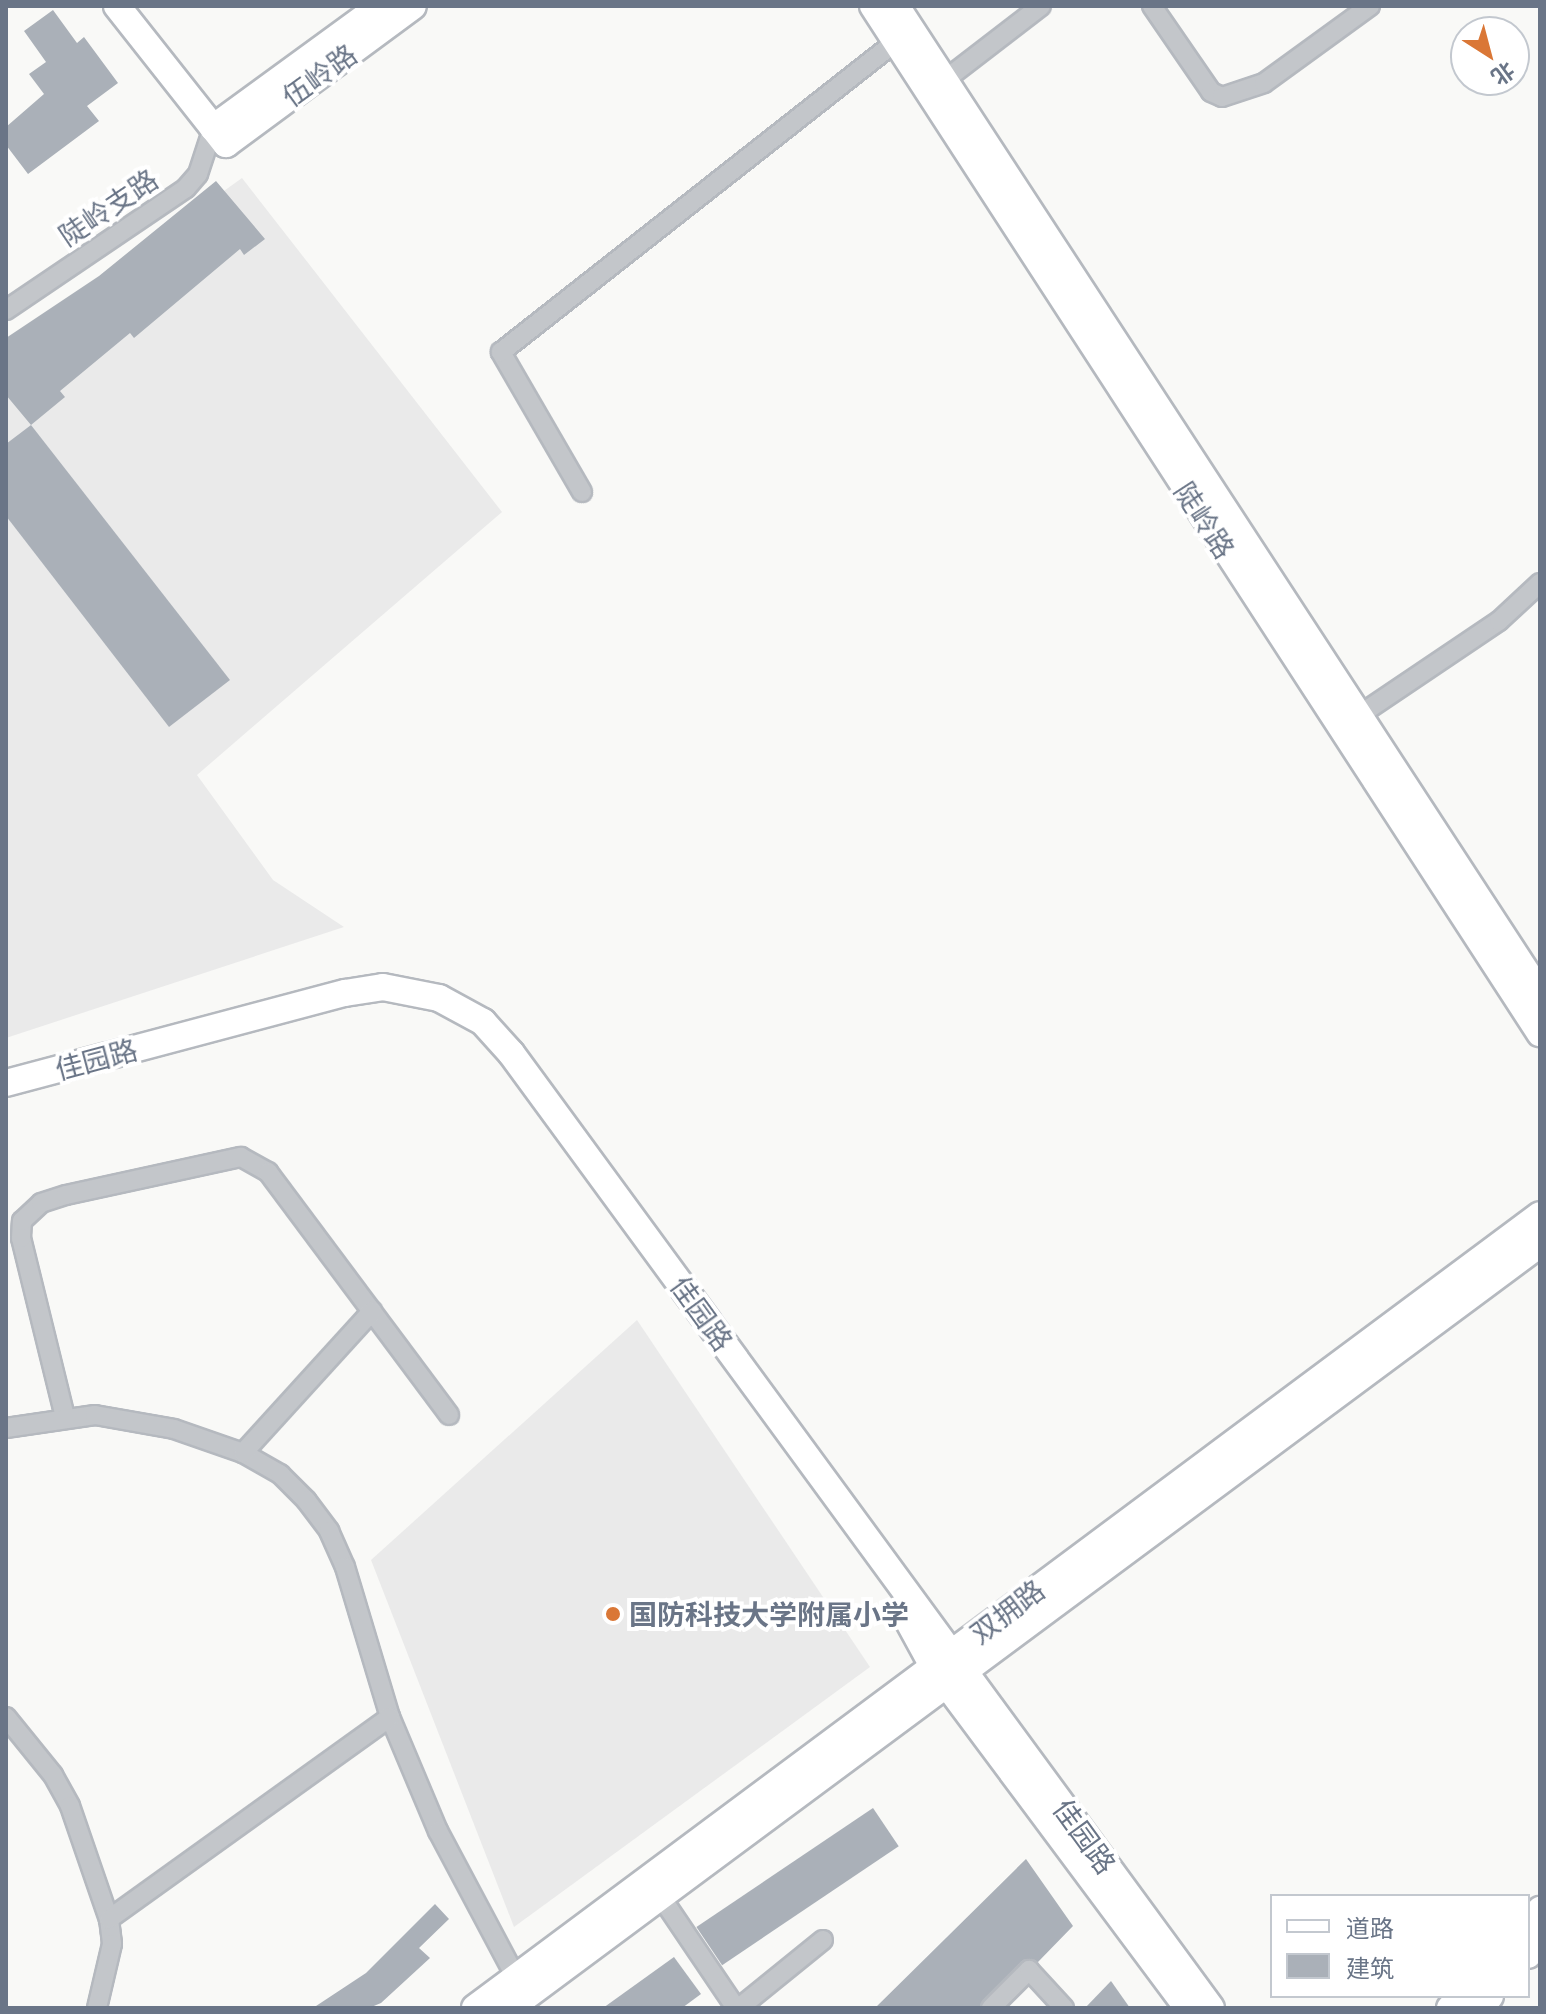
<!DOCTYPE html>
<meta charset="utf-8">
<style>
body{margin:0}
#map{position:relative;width:1546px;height:2014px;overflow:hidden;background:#f9f9f7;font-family:Commissioner,"Noto Sans SC",sans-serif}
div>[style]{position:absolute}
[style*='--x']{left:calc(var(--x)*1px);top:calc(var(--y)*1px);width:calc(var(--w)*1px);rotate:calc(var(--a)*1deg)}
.built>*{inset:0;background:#eaeaea}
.building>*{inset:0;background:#aab0b8;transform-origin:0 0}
.roads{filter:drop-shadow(2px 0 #b5b9bf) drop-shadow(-2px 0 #b5b9bf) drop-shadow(0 2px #b5b9bf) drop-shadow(0 -2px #b5b9bf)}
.street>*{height:18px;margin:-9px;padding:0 9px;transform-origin:9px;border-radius:9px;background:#c3c6ca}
.secondary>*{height:26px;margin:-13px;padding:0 13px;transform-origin:13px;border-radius:13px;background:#fff}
.dots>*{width:22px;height:22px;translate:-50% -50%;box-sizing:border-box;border:4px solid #fff;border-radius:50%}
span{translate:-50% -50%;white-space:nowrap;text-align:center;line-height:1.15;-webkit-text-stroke:8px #fff;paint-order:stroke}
.street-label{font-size:28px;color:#6a7587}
.poi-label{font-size:28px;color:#6a7587;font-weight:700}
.left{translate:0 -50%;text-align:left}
.frame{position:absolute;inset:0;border:8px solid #6a7587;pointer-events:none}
.legend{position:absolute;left:1270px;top:1894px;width:260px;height:104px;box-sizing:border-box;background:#fff;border:2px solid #c3c8cf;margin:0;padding:10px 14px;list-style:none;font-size:24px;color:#6a7587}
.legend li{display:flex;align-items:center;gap:16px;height:40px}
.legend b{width:40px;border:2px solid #c3c8cf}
.north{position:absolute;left:1450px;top:16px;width:80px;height:80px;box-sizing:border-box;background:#fff;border:2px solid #c3c8cf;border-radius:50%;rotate:144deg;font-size:22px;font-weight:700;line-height:32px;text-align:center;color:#6a7587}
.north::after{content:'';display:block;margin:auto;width:28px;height:36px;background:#da7736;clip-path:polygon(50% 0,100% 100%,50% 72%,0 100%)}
</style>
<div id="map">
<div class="built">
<div style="clip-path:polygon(242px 178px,502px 512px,197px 775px,273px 880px,344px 927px,6px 1038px,6px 347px)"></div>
<div style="clip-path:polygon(637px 1320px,870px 1667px,514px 1927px,371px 1560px)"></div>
</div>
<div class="building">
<div style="clip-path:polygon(53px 10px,77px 43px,84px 37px,118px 83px,87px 106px,99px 121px,28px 174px,6px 145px,6px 127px,44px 94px,29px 74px,46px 62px,24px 31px)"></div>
<div style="clip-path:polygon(216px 181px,265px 239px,244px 255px,240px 249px,134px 338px,130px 333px,60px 391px,65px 397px,31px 425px,6px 395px,6px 338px,99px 276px)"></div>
<div style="clip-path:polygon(31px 425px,230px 680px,169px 727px,6px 516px,6px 444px)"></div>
<div style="left:873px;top:1808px;width:46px;height:213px;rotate:56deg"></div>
<div style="clip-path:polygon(1026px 1859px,1073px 1926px,1038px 1962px,1021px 1962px,979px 2008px,875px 2008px)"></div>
<div style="clip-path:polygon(435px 1904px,449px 1919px,419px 1948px,430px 1958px,381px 2003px,369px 2008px,313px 2008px,366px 1973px)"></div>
<div style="clip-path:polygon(674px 1957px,701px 1994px,682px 2008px,603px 2008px)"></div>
<div style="clip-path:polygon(1111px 1981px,1130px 2008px,1085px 2008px)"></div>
</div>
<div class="roads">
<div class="street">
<div style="--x:1152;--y:6;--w:104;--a:55.5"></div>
<div style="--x:1211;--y:92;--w:12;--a:24"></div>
<div style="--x:1222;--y:97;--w:44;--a:-18.4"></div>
<div style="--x:1264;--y:83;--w:131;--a:-36"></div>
<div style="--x:945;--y:80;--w:121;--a:-37.6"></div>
<div style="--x:6;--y:310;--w:217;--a:-34.1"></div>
<div style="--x:186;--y:188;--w:18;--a:-49"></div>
<div style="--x:198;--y:174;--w:48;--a:-71.9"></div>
<div style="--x:582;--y:492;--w:162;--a:-120.1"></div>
<div style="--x:501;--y:352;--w:511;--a:-38.17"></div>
<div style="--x:1358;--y:716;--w:170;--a:-34"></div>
<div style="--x:1499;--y:621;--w:56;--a:-42.8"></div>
<div style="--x:65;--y:1417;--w:184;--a:-103.8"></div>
<div style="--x:21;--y:1238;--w:17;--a:-87"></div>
<div style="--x:22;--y:1221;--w:26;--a:-43"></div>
<div style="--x:41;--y:1203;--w:26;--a:-18"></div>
<div style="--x:66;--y:1195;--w:179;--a:-12.3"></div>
<div style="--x:241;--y:1157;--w:31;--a:29"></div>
<div style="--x:268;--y:1172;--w:303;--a:53.3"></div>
<div style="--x:6;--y:1428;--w:90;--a:-8.3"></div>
<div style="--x:95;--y:1415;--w:80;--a:10"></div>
<div style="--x:174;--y:1429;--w:73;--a:19.2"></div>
<div style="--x:243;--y:1453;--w:43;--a:29.6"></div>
<div style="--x:280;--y:1474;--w:37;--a:45"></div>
<div style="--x:306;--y:1500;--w:39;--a:53"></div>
<div style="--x:329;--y:1531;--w:39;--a:66"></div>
<div style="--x:345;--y:1567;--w:157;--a:73.3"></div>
<div style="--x:390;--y:1717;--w:124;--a:67.2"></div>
<div style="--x:438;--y:1831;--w:166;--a:62"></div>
<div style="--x:243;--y:1453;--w:192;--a:-47.7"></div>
<div style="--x:6;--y:1717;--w:75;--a:51"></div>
<div style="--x:53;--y:1775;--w:35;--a:61"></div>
<div style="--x:70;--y:1806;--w:120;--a:71"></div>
<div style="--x:109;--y:1919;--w:25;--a:83"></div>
<div style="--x:112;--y:1944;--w:66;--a:103.2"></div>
<div style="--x:661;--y:1897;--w:134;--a:56"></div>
<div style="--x:109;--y:1919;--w:346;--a:-35.7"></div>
<div style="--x:739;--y:2008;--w:108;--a:-39"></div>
<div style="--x:991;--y:2008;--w:54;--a:-45"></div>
<div style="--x:1029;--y:1970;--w:52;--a:47.4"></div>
</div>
<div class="secondary">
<div style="--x:117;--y:6;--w:176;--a:51.7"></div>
<div style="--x:226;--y:144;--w:232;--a:-36.4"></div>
<div style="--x:873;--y:6;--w:1225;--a:57"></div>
<div style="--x:896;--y:6;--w:1179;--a:56.88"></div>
<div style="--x:213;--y:128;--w:207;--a:-36.1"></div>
<div style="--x:6;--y:1083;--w:351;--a:-14.9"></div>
<div style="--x:345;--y:993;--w:38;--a:-9"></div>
<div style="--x:383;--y:987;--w:57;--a:11.1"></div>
<div style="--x:439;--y:998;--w:50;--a:28.6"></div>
<div style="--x:483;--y:1022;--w:42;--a:47.9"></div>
<div style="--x:511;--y:1053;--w:1184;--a:53.76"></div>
<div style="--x:903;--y:1611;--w:63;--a:61.4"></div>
<div style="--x:933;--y:1666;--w:427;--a:53.3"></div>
<div style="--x:1528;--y:1923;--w:18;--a:-47"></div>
<div style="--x:1528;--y:1955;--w:18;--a:-47"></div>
<div style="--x:475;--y:2008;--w:1328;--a:-36.67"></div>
<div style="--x:510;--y:2008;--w:1282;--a:-36.57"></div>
<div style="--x:1450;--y:2008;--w:16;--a:-47"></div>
<div style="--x:1479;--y:2008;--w:16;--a:-47"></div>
</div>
</div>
<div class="dots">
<div style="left:613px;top:1614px;background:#da7736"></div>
</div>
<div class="street-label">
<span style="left:319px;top:75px;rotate:-36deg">伍岭路</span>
<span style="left:108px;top:207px;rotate:-34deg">陡岭支路</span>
<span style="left:1205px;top:520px;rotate:57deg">陡岭路</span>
<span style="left:96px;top:1059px;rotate:-15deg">佳园路</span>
<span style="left:702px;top:1313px;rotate:54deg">佳园路</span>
<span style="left:1007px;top:1611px;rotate:-37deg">双拥路</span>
<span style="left:1085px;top:1836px;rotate:54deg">佳园路</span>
</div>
<div class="poi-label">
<span class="left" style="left:629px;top:1614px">国防科技大学附属小学</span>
</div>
<div class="frame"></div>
<ul class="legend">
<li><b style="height:10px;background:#fff"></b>道路</li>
<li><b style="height:22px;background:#aab0b8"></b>建筑</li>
</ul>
<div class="north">北</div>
</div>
